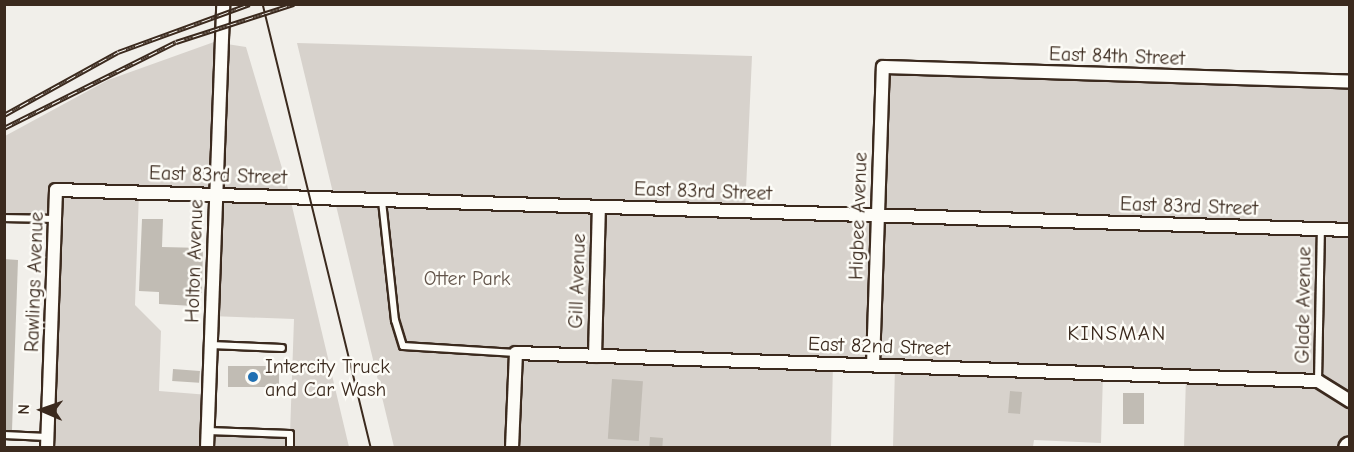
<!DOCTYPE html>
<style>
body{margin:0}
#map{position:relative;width:1354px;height:452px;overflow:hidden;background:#f1efea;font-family:"Comic Neue",sans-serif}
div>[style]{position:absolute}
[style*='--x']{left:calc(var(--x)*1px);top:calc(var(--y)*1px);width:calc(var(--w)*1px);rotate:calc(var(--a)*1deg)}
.green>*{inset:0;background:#d7d2cc}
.building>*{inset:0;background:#c1bcb4;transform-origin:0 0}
.roads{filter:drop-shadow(2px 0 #3b2a1e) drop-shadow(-2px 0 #3b2a1e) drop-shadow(0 2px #3b2a1e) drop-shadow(0 -2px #3b2a1e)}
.lane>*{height:6px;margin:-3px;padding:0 3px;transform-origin:3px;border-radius:3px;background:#fdfcf7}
.street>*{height:12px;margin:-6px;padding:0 6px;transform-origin:6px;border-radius:6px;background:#fdfcf7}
.primary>*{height:20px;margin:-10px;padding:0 10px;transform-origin:10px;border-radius:10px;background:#fdfcf7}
.tram>*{height:1.5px;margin:-0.75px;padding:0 0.75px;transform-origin:0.75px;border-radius:0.75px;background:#3b2a1e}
.rail>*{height:5px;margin-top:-2.5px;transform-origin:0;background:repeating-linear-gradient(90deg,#fdfcf7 0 9px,#3b2a1e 0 18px);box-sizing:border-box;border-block:2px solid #3b2a1e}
.dots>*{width:16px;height:16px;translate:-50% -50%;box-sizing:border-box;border:3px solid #fdfcf7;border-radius:50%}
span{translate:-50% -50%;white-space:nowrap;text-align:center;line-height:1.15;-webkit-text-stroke:5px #fdfcf7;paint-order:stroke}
.street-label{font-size:20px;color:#3b2a1e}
.park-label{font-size:20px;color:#62544a}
.poi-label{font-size:20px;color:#3b2a1e}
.left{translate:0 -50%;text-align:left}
.neighbourhood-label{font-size:21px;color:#3b2a1e;letter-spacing:1.5px}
.frame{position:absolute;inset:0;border:6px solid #3b2a1e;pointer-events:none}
.north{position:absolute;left:12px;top:380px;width:60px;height:60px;-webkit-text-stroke:4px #fdfcf7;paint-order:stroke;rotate:272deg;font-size:16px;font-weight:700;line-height:24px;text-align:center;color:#3b2a1e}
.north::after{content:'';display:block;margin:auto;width:21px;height:27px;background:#3b2a1e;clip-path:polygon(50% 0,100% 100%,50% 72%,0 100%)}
</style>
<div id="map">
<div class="green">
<div style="clip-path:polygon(evenodd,214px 42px,246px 47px,287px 185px,349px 447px,47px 447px,55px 219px,5px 218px,5px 136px,108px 80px,214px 42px,139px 192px,215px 195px,211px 316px,294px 319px,290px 434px,207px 431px,209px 395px,159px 391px,161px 331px,135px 305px,139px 192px)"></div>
<div style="clip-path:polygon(297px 43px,752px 56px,745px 212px,877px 216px,883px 60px,1349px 75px,1349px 447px,1184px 447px,1186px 376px,1103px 374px,1101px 443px,1034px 440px,1033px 447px,893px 447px,895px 366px,833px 364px,831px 447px,394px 447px)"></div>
</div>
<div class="building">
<div style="clip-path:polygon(142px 219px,163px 219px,162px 247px,203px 248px,202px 293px,194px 292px,193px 306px,159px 304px,159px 292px,139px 291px)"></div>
<div style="clip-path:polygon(4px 259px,18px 260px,12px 430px,4px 430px)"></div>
<div style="left:228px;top:366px;width:51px;height:21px"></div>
<div style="left:173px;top:369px;width:27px;height:12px;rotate:4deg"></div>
<div style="left:612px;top:379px;width:31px;height:60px;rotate:4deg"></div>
<div style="left:1010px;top:391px;width:12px;height:22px;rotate:5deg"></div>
<div style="left:1123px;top:393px;width:21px;height:31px"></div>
<div style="left:650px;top:437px;width:13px;height:10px;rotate:4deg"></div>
</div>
<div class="roads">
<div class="lane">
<div style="--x:382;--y:201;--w:120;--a:83.8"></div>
<div style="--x:395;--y:320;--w:27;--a:73"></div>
<div style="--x:403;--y:346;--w:113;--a:3.5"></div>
<div style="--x:4;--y:218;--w:51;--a:1.1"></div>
<div style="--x:211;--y:345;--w:71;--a:2.4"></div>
<div style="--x:1318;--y:381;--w:151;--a:-88.9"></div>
<div style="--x:208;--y:431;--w:82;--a:2.1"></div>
<div style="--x:290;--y:434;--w:14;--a:90"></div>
<div style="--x:4;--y:435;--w:43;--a:2.7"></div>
</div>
<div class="street">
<div style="--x:595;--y:356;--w:149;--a:-88.5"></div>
<div style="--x:873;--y:365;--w:298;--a:-88.1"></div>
<div style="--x:883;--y:67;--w:467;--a:1.8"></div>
<div style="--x:47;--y:448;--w:258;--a:-88"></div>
<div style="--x:56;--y:190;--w:1295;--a:1.77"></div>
<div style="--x:207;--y:448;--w:444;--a:-87.9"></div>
<div style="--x:512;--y:448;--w:95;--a:-87.6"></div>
<div style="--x:516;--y:353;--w:802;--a:2"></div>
<div style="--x:1318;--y:381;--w:38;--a:32"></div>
</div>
<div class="primary">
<div style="--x:1349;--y:448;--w:1;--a:-45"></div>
</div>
</div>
<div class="tram">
<div style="--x:263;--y:4;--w:457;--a:76.3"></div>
</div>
<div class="rail">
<div style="--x:4;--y:115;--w:130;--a:-28.9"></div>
<div style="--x:118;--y:52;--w:140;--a:-20"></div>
<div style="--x:4;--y:128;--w:192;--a:-26.6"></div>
<div style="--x:176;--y:42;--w:124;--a:-17.9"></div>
</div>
<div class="dots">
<div style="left:253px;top:377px;background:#1f6fb2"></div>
</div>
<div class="street-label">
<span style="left:1117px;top:56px;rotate:2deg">East 84th Street</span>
<span style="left:218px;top:175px;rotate:2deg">East 83rd Street</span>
<span style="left:703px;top:191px;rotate:2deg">East 83rd Street</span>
<span style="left:1189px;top:206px;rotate:2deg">East 83rd Street</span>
<span style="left:858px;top:216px;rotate:-88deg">Higbee Avenue</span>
<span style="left:194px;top:261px;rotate:-88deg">Holton Avenue</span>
<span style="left:577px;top:281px;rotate:-88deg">Gill Avenue</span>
<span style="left:34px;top:282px;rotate:-88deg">Rawlings Avenue</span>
<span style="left:1303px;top:305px;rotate:-89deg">Glade Avenue</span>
<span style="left:879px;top:346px;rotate:2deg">East 82nd Street</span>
</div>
<div class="park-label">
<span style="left:467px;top:278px">Otter Park</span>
</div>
<div class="poi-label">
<span class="left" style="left:265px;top:378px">Intercity Truck<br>and Car Wash</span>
</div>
<div class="neighbourhood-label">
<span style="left:1117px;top:333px">KINSMAN</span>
</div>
<div class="frame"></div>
<div class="north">N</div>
</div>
